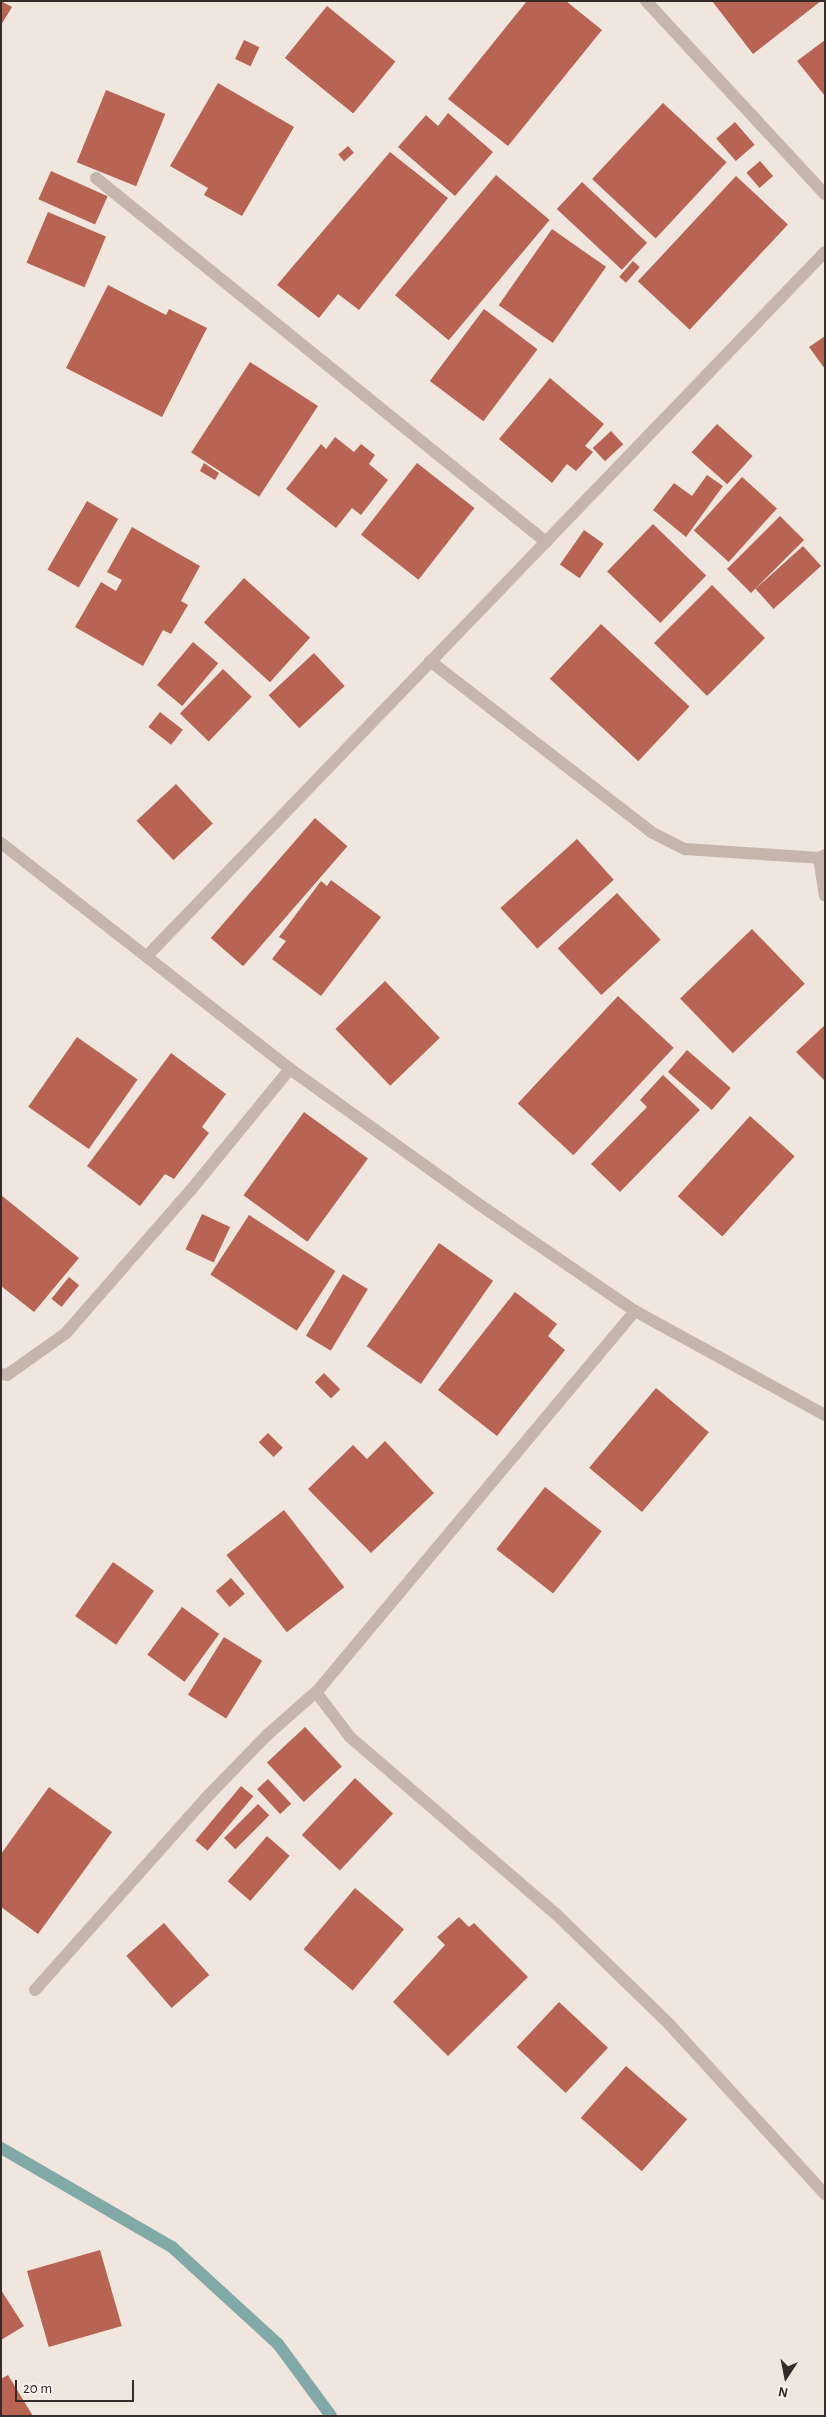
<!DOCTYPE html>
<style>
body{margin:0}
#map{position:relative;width:826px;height:2417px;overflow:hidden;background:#f0e6de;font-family:"Alegreya Sans",sans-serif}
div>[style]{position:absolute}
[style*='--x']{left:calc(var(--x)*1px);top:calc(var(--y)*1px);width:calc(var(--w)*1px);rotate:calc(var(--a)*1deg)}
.stream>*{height:12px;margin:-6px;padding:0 6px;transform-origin:6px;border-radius:6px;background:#80a9a8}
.building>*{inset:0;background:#b86454;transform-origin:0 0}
.minor>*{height:12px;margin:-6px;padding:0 6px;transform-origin:6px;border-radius:6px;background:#c6b5ab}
span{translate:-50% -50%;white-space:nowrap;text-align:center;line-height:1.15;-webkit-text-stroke:4px #f8f0ea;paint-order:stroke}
.frame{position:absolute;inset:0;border:2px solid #352c2a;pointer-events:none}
.north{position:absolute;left:761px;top:2352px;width:50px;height:50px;-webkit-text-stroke:4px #f8f0ea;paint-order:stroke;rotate:191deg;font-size:14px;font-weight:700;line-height:20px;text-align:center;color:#352c2a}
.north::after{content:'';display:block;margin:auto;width:18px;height:22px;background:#352c2a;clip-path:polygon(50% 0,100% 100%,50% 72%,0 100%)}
.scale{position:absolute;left:15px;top:2380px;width:119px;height:22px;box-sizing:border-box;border:2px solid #352c2a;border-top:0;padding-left:6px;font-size:15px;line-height:18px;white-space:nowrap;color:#352c2a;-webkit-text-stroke:4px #f8f0ea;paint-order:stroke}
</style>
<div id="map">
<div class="stream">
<div style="--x:1;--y:2148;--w:198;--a:30.1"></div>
<div style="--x:172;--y:2247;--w:144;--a:42.5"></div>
<div style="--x:278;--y:2344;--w:89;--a:53.6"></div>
</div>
<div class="building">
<div style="clip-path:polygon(1px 1px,12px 7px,1px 25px)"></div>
<div style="clip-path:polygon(527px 1px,566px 1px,602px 30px,508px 146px,448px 99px)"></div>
<div style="clip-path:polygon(712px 1px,821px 1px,753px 54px)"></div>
<div style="left:327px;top:6px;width:88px;height:67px;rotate:39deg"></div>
<div style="left:244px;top:40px;width:17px;height:21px;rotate:25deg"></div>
<div style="clip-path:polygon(825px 40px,825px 96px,797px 61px)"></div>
<div style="clip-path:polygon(218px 83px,294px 127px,242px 216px,204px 195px,208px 188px,170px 166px)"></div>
<div style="left:106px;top:90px;width:64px;height:78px;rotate:22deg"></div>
<div style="left:663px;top:103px;width:87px;height:104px;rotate:43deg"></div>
<div style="clip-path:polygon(448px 113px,493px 152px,455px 196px,398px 147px,426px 115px,438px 126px)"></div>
<div style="left:735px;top:122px;width:30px;height:25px;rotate:49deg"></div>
<div style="left:348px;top:146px;width:9px;height:13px;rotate:49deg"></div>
<div style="clip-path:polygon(390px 152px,448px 198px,359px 310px,338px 294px,319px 318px,277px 285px)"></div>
<div style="left:760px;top:161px;width:20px;height:18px;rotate:49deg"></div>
<div style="left:51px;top:171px;width:62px;height:31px;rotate:24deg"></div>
<div style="left:496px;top:175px;width:70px;height:157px;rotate:40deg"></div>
<div style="left:736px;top:176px;width:71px;height:144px;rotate:43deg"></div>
<div style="left:582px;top:182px;width:89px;height:37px;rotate:43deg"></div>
<div style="left:48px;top:212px;width:63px;height:55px;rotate:23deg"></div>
<div style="left:552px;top:229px;width:66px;height:93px;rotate:35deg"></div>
<div style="left:633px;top:261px;width:9px;height:21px;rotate:41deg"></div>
<div style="clip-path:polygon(108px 285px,166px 315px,169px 309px,207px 328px,162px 417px,66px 368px)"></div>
<div style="left:484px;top:309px;width:67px;height:90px;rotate:37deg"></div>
<div style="clip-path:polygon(825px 336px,825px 369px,809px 347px)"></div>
<div style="left:250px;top:362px;width:81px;height:108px;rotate:33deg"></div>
<div style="clip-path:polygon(550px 378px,604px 424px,585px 446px,593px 452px,576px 471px,567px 464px,552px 483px,499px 439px)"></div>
<div style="left:717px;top:424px;width:48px;height:38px;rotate:42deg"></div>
<div style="left:611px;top:431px;width:18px;height:25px;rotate:47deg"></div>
<div style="clip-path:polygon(335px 437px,354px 452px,361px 444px,375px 455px,369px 464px,388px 480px,361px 515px,352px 508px,336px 528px,286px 489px,321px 444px,326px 449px)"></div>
<div style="clip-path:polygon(204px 463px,219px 473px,215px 480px,200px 471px)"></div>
<div style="left:417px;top:463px;width:73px;height:91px;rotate:38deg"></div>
<div style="clip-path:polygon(707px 475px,723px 486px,686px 537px,653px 510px,674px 483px,692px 496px)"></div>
<div style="left:742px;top:477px;width:47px;height:72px;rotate:42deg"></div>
<div style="left:87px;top:501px;width:36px;height:79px;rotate:30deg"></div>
<div style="left:780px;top:516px;width:34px;height:75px;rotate:45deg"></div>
<div style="left:653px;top:524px;width:74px;height:66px;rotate:44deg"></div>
<div style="clip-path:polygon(132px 527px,200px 566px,181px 601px,188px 605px,171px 634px,163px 630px,143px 666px,75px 627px,101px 582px,116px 591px,122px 580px,107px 572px)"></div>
<div style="left:584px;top:530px;width:24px;height:42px;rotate:35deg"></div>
<div style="left:803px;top:546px;width:27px;height:64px;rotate:48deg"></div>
<div style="left:244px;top:578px;width:89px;height:60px;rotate:42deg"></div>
<div style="left:712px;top:585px;width:75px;height:82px;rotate:45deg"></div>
<div style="left:601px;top:624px;width:121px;height:75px;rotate:43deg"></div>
<div style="left:193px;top:642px;width:33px;height:56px;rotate:40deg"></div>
<div style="left:314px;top:653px;width:45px;height:62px;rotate:47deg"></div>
<div style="left:223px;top:669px;width:40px;height:62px;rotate:44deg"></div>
<div style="left:160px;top:712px;width:29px;height:19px;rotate:38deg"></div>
<div style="left:176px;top:784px;width:54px;height:54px;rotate:47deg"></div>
<div style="left:315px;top:818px;width:43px;height:159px;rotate:41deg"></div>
<div style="left:577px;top:839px;width:55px;height:103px;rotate:48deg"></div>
<div style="clip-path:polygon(331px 880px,381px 917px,321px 996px,272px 959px,286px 941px,279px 937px,321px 881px,327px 886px)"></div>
<div style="left:617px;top:893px;width:64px;height:81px;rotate:47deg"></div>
<div style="left:752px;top:929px;width:76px;height:100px;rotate:46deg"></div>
<div style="left:385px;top:981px;width:79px;height:69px;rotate:46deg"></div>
<div style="left:618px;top:996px;width:76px;height:147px;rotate:43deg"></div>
<div style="clip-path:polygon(825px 1025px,825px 1081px,796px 1052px)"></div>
<div style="left:77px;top:1037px;width:74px;height:85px;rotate:35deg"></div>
<div style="left:687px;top:1050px;width:58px;height:29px;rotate:41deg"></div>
<div style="clip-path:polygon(171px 1053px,226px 1094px,202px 1127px,209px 1133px,174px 1179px,165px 1174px,140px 1206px,87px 1166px)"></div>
<div style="clip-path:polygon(663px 1075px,700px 1110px,620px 1192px,591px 1164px,647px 1107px,640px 1100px)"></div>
<div style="left:304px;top:1112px;width:79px;height:103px;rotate:36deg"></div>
<div style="left:750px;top:1116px;width:60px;height:108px;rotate:42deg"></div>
<div style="clip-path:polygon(1px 1195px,79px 1258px,34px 1312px,1px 1286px)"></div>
<div style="left:202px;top:1214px;width:31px;height:39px;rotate:25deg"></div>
<div style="left:249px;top:1215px;width:103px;height:71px;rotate:33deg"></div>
<div style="left:439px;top:1243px;width:66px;height:126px;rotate:35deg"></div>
<div style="left:343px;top:1274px;width:29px;height:72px;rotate:31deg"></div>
<div style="left:69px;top:1277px;width:13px;height:28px;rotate:39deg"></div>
<div style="clip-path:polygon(515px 1292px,557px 1324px,548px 1336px,565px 1350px,497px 1436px,438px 1390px)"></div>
<div style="left:324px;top:1373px;width:23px;height:13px;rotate:45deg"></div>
<div style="left:656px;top:1388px;width:69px;height:104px;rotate:40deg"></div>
<div style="left:268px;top:1433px;width:21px;height:13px;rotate:45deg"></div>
<div style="clip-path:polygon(385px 1441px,434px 1493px,371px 1553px,308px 1489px,353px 1445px,367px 1459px)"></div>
<div style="left:545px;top:1487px;width:72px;height:79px;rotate:38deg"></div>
<div style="left:284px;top:1510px;width:98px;height:73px;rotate:52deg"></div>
<div style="left:113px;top:1562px;width:50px;height:66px;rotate:35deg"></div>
<div style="left:231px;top:1578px;width:21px;height:20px;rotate:49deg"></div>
<div style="left:182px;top:1607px;width:46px;height:59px;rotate:36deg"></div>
<div style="left:224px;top:1637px;width:45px;height:68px;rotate:32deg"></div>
<div style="left:305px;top:1727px;width:54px;height:52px;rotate:47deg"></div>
<div style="left:355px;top:1778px;width:52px;height:78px;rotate:43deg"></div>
<div style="left:268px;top:1779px;width:34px;height:15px;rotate:47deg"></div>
<div style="left:241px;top:1786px;width:16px;height:71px;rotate:40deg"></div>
<div style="clip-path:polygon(49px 1787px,112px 1832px,38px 1934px,1px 1907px,1px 1854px)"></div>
<div style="left:258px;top:1804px;width:16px;height:48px;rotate:45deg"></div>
<div style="left:267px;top:1836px;width:30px;height:60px;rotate:41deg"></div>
<div style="left:355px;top:1888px;width:64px;height:80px;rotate:40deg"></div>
<div style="clip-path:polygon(459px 1917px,469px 1927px,474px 1923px,528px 1977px,448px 2056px,393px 2002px,445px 1945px,437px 1937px)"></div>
<div style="left:164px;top:1923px;width:69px;height:50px;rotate:49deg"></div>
<div style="left:559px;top:2002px;width:67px;height:62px;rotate:43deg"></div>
<div style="left:626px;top:2066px;width:81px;height:69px;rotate:41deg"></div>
<div style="left:100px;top:2250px;width:79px;height:76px;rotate:74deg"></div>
<div style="clip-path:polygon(1px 2290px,24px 2326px,1px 2340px)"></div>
<div style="clip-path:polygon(8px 2375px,33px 2416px,1px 2416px,1px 2379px)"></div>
</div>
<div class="minor">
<div style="--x:646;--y:1;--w:263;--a:47.2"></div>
<div style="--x:96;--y:178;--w:579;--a:38.97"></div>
<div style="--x:430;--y:661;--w:279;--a:37.7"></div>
<div style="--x:651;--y:832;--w:38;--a:27"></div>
<div style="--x:685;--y:849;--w:134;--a:3.8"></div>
<div style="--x:819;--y:858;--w:7;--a:-27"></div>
<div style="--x:1;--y:843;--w:367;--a:38"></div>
<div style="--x:290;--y:1069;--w:230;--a:35.6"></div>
<div style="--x:477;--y:1203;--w:191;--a:34.4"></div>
<div style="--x:635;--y:1311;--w:217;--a:28.7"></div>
<div style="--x:819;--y:858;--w:38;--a:81"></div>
<div style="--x:147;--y:956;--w:977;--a:-46.08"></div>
<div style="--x:635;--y:1311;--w:497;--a:129.9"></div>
<div style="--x:316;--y:1692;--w:56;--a:52.9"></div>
<div style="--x:350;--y:1737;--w:272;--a:40.7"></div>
<div style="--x:556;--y:1914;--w:158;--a:44.2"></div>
<div style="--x:669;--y:2024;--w:231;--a:47.5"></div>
<div style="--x:1;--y:1374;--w:6;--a:9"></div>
<div style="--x:7;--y:1375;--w:72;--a:-35.4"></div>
<div style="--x:66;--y:1333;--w:189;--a:-48.9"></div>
<div style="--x:190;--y:1191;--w:158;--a:-50.7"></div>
<div style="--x:35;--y:1990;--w:257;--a:-48.3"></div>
<div style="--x:206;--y:1798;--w:88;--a:-45.9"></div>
<div style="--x:267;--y:1735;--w:65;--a:-41.3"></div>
</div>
<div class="frame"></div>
<div class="north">N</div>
<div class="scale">20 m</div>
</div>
